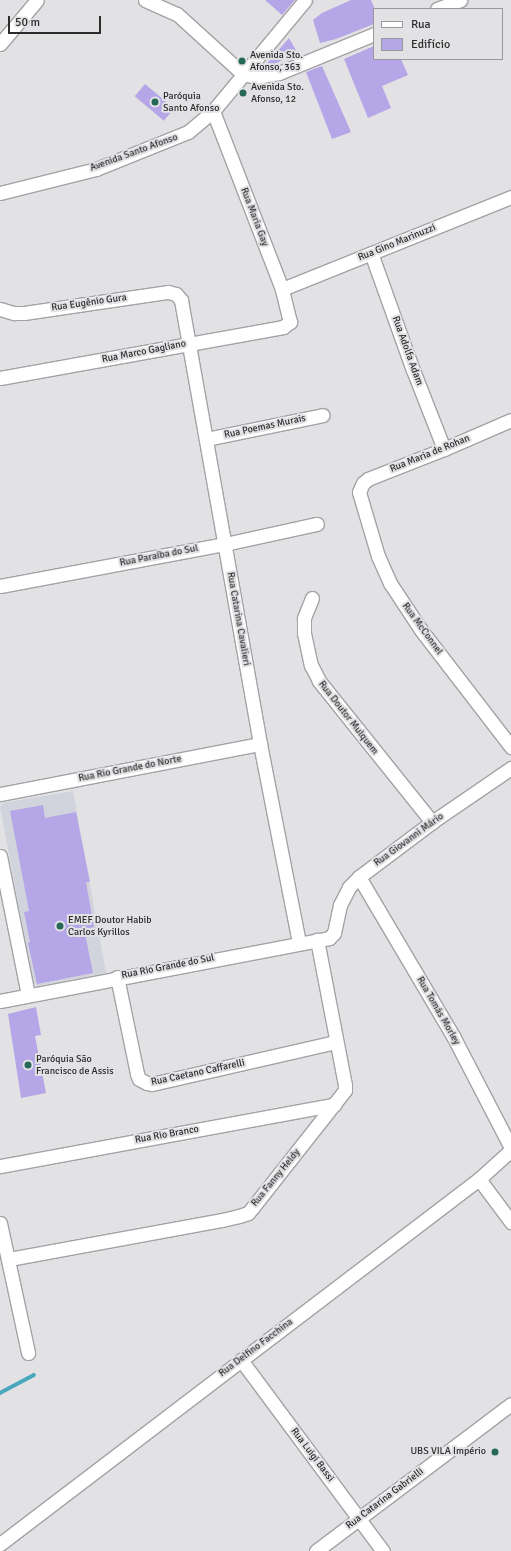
<!DOCTYPE html>
<meta charset="utf-8">
<style>
body{margin:0}
#map{position:relative;width:511px;height:1551px;overflow:hidden;background:#e2e2e5;font-family:Signika,sans-serif}
div>[style]{position:absolute}
[style*='--x']{left:calc(var(--x)*1px);top:calc(var(--y)*1px);width:calc(var(--w)*1px);rotate:calc(var(--a)*1deg)}
.built>*{inset:0;background:#d2d4dd}
.stream>*{height:3.5px;margin:-1.75px;padding:0 1.75px;transform-origin:1.75px;border-radius:1.75px;background:#48a6bd}
.building>*{inset:0;background:#b4a6e7;transform-origin:0 0}
.roads{filter:drop-shadow(1px 0 #a3a3a6) drop-shadow(-1px 0 #a3a3a6) drop-shadow(0 1px #a3a3a6) drop-shadow(0 -1px #a3a3a6)}
.minor>*{height:13px;margin:-6.5px;padding:0 6.5px;transform-origin:6.5px;border-radius:6.5px;background:#fff}
.dots>*{width:11px;height:11px;translate:-50% -50%;box-sizing:border-box;border:2px solid #e2e2e5;border-radius:50%}
span{translate:-50% -50%;white-space:nowrap;text-align:center;line-height:1.15;-webkit-text-stroke:4px #e2e2e5;paint-order:stroke}
.poi-label{font-size:10px;color:#2c2c2d}
.left{translate:0 -50%;text-align:left}
.right{translate:-100% -50%;text-align:right}
.street-label{font-size:10px;color:#2c2c2d}
.legend{position:absolute;left:373px;top:8px;width:130px;height:52px;box-sizing:border-box;background:#e2e2e5;border:1px solid #99999b;margin:0;padding:5px 7px;list-style:none;font-size:12px;color:#2c2c2d}
.legend li{display:flex;align-items:center;gap:8px;height:20px}
.legend b{width:20px;border:1px solid #99999b}
.scale{position:absolute;left:8px;top:16px;width:93px;height:18px;box-sizing:border-box;border:2px solid #2c2c2d;border-top:0;padding-left:5px;font-size:12px;line-height:14px;white-space:nowrap;color:#2c2c2d;-webkit-text-stroke:3px #e2e2e5;paint-order:stroke}
</style>
<div id="map">
<div class="built">
<div style="clip-path:polygon(73px 791px,106px 973px,37px 986px,33px 982px,0 807px,3px 803px)"></div>
</div>
<div class="stream">
<div style="--x:0;--y:1393;--w:38;--a:-28"></div>
</div>
<div class="building">
<div style="clip-path:polygon(265px 0,295px 0,282px 15px)"></div>
<div style="clip-path:polygon(351px 0,371px 0,374px 7px,374px 24px,336px 39px,320px 43px,313px 20px,322px 13px)"></div>
<div style="clip-path:polygon(289px 38px,297px 52px,271px 66px,263px 68px)"></div>
<div style="clip-path:polygon(374px 46px,374px 59px,401px 59px,408px 75px,382px 86px,391px 108px,368px 118px,344px 59px)"></div>
<div style="clip-path:polygon(322px 66px,351px 132px,332px 139px,306px 72px)"></div>
<div style="left:145px;top:84px;width:38px;height:16px;rotate:40deg"></div>
<div style="clip-path:polygon(43px 805px,45px 818px,76px 812px,90px 882px,86px 882px,94px 927px,84px 929px,93px 973px,37px 984px,28px 943px,30px 942px,24px 912px,29px 911px,10px 811px)"></div>
<div style="clip-path:polygon(36px 1007px,41px 1035px,35px 1036px,46px 1093px,21px 1098px,8px 1014px)"></div>
</div>
<div class="roads">
<div class="minor">
<div style="--x:145;--y:0;--w:35;--a:24"></div>
<div style="--x:177;--y:14;--w:89;--a:42.3"></div>
<div style="--x:437;--y:9;--w:25;--a:-21"></div>
<div style="--x:0;--y:44;--w:57;--a:-49.9"></div>
<div style="--x:243;--y:74;--w:13;--a:13"></div>
<div style="--x:256;--y:77;--w:23;--a:-10"></div>
<div style="--x:279;--y:73;--w:103;--a:-22.3"></div>
<div style="--x:0;--y:193;--w:99;--a:-14"></div>
<div style="--x:96;--y:169;--w:99;--a:-21.9"></div>
<div style="--x:188;--y:132;--w:33;--a:-40"></div>
<div style="--x:213;--y:111;--w:144;--a:-50.3"></div>
<div style="--x:371;--y:253;--w:124;--a:70.3"></div>
<div style="--x:413;--y:370;--w:85;--a:68.6"></div>
<div style="--x:282;--y:289;--w:247;--a:-21.9"></div>
<div style="--x:0;--y:309;--w:15;--a:16"></div>
<div style="--x:14;--y:313;--w:10;--a:0"></div>
<div style="--x:24;--y:313;--w:146;--a:-8.3"></div>
<div style="--x:168;--y:292;--w:8;--a:14"></div>
<div style="--x:176;--y:294;--w:8;--a:50"></div>
<div style="--x:181;--y:300;--w:451;--a:79.9"></div>
<div style="--x:260;--y:744;--w:202;--a:78.9"></div>
<div style="--x:0;--y:378;--w:288;--a:-10.2"></div>
<div style="--x:283;--y:327;--w:9;--a:-36"></div>
<div style="--x:290;--y:322;--w:34;--a:-104"></div>
<div style="--x:282;--y:289;--w:191;--a:-111.2"></div>
<div style="--x:511;--y:420;--w:73;--a:156.6"></div>
<div style="--x:444;--y:449;--w:82;--a:158.5"></div>
<div style="--x:368;--y:479;--w:6;--a:141"></div>
<div style="--x:363;--y:483;--w:10;--a:114"></div>
<div style="--x:359;--y:492;--w:67;--a:73.5"></div>
<div style="--x:378;--y:556;--w:30;--a:66"></div>
<div style="--x:390;--y:583;--w:56;--a:56.6"></div>
<div style="--x:421;--y:630;--w:148;--a:52.4"></div>
<div style="--x:206;--y:439;--w:119;--a:-11.6"></div>
<div style="--x:0;--y:586;--w:229;--a:-10.6"></div>
<div style="--x:225;--y:544;--w:94;--a:-12.3"></div>
<div style="--x:312;--y:598;--w:22;--a:112"></div>
<div style="--x:304;--y:618;--w:15;--a:90"></div>
<div style="--x:304;--y:633;--w:33;--a:78"></div>
<div style="--x:311;--y:665;--w:18;--a:63"></div>
<div style="--x:319;--y:681;--w:181;--a:51.3"></div>
<div style="--x:0;--y:794;--w:265;--a:-10.9"></div>
<div style="--x:0;--y:856;--w:142;--a:78.6"></div>
<div style="--x:359;--y:877;--w:185;--a:59.4"></div>
<div style="--x:453;--y:1036;--w:126;--a:62.6"></div>
<div style="--x:117;--y:977;--w:99;--a:78.3"></div>
<div style="--x:137;--y:1074;--w:5;--a:68"></div>
<div style="--x:139;--y:1079;--w:9;--a:27"></div>
<div style="--x:147;--y:1083;--w:5;--a:11"></div>
<div style="--x:152;--y:1084;--w:189;--a:-12.9"></div>
<div style="--x:0;--y:1001;--w:335;--a:-10.8"></div>
<div style="--x:329;--y:938;--w:7;--a:-45"></div>
<div style="--x:334;--y:933;--w:29;--a:-78"></div>
<div style="--x:340;--y:905;--w:20;--a:-63"></div>
<div style="--x:349;--y:887;--w:14;--a:-45"></div>
<div style="--x:359;--y:877;--w:91;--a:-37"></div>
<div style="--x:432;--y:822;--w:96;--a:-34.4"></div>
<div style="--x:0;--y:1166;--w:340;--a:-10.4"></div>
<div style="--x:479;--y:1179;--w:54;--a:53.3"></div>
<div style="--x:0;--y:1223;--w:133;--a:77.8"></div>
<div style="--x:9;--y:1259;--w:217;--a:-10.4"></div>
<div style="--x:222;--y:1220;--w:17;--a:-13"></div>
<div style="--x:239;--y:1216;--w:9;--a:-18"></div>
<div style="--x:248;--y:1213;--w:8;--a:-50"></div>
<div style="--x:253;--y:1207;--w:149;--a:-51.8"></div>
<div style="--x:345;--y:1090;--w:5;--a:-90"></div>
<div style="--x:345;--y:1085;--w:148;--a:-100.9"></div>
<div style="--x:241;--y:1360;--w:238;--a:53.4"></div>
<div style="--x:0;--y:1544;--w:602;--a:-37.31"></div>
<div style="--x:479;--y:1179;--w:43;--a:-42.2"></div>
<div style="--x:316;--y:1551;--w:244;--a:-37"></div>
</div>
</div>
<div class="dots">
<div style="left:242px;top:61px;background:#266858"></div>
<div style="left:243px;top:93px;background:#266858"></div>
<div style="left:155px;top:102px;background:#266858"></div>
<div style="left:60px;top:926px;background:#266858"></div>
<div style="left:28px;top:1065px;background:#266858"></div>
<div style="left:495px;top:1452px;background:#266858"></div>
</div>
<div class="poi-label">
<span class="left" style="left:250px;top:61px">Avenida Sto.<br>Afonso, 363</span>
<span class="left" style="left:251px;top:93px">Avenida Sto.<br>Afonso, 12</span>
<span class="left" style="left:163px;top:102px">Paróquia<br>Santo Afonso</span>
<span class="left" style="left:68px;top:926px">EMEF Doutor Habib<br>Carlos Kyrillos</span>
<span class="left" style="left:36px;top:1065px">Paróquia São<br>Francisco de Assis</span>
<span class="right" style="left:486px;top:1452px">UBS VILA Império</span>
</div>
<div class="street-label">
<span style="left:134px;top:153px;rotate:-20deg">Avenida Santo Afonso</span>
<span style="left:254px;top:217px;rotate:69deg">Rua Maria Gay</span>
<span style="left:397px;top:243px;rotate:-22deg">Rua Gino Marinuzzi</span>
<span style="left:89px;top:303px;rotate:-8deg">Rua Eugênio Gura</span>
<span style="left:407px;top:351px;rotate:70deg">Rua Adolfa Adam</span>
<span style="left:144px;top:352px;rotate:-11deg">Rua Marco Gagliano</span>
<span style="left:265px;top:427px;rotate:-12deg">Rua Poemas Murais</span>
<span style="left:430px;top:454px;rotate:-22deg">Rua Maria de Rohan</span>
<span style="left:159px;top:556px;rotate:-11deg">Rua Paraíba do Sul</span>
<span style="left:238px;top:619px;rotate:80deg">Rua Catarina Cavalieri</span>
<span style="left:422px;top:629px;rotate:54deg">Rua McConnel</span>
<span style="left:348px;top:718px;rotate:52deg">Rua Doutor Mulquem</span>
<span style="left:130px;top:769px;rotate:-11deg">Rua Rio Grande do Norte</span>
<span style="left:409px;top:840px;rotate:-36deg">Rua Giovanni Mário</span>
<span style="left:168px;top:967px;rotate:-11deg">Rua Rio Grande do Sul</span>
<span style="left:438px;top:1011px;rotate:60deg">Rua Tomás Morley</span>
<span style="left:198px;top:1073px;rotate:-12deg">Rua Caetano Caffarelli</span>
<span style="left:167px;top:1135px;rotate:-10deg">Rua Rio Branco</span>
<span style="left:276px;top:1178px;rotate:-51deg">Rua Fanny Heldy</span>
<span style="left:256px;top:1348px;rotate:-37deg">Rua Delfino Facchina</span>
<span style="left:312px;top:1455px;rotate:53deg">Rua Luigi Bassi</span>
<span style="left:385px;top:1499px;rotate:-37deg">Rua Catarina Gabrielli</span>
</div>
<ul class="legend">
<li><b style="height:5px;background:#fff"></b>Rua</li>
<li><b style="height:11px;background:#b4a6e7"></b>Edifício</li>
</ul>
<div class="scale">50 m</div>
</div>
